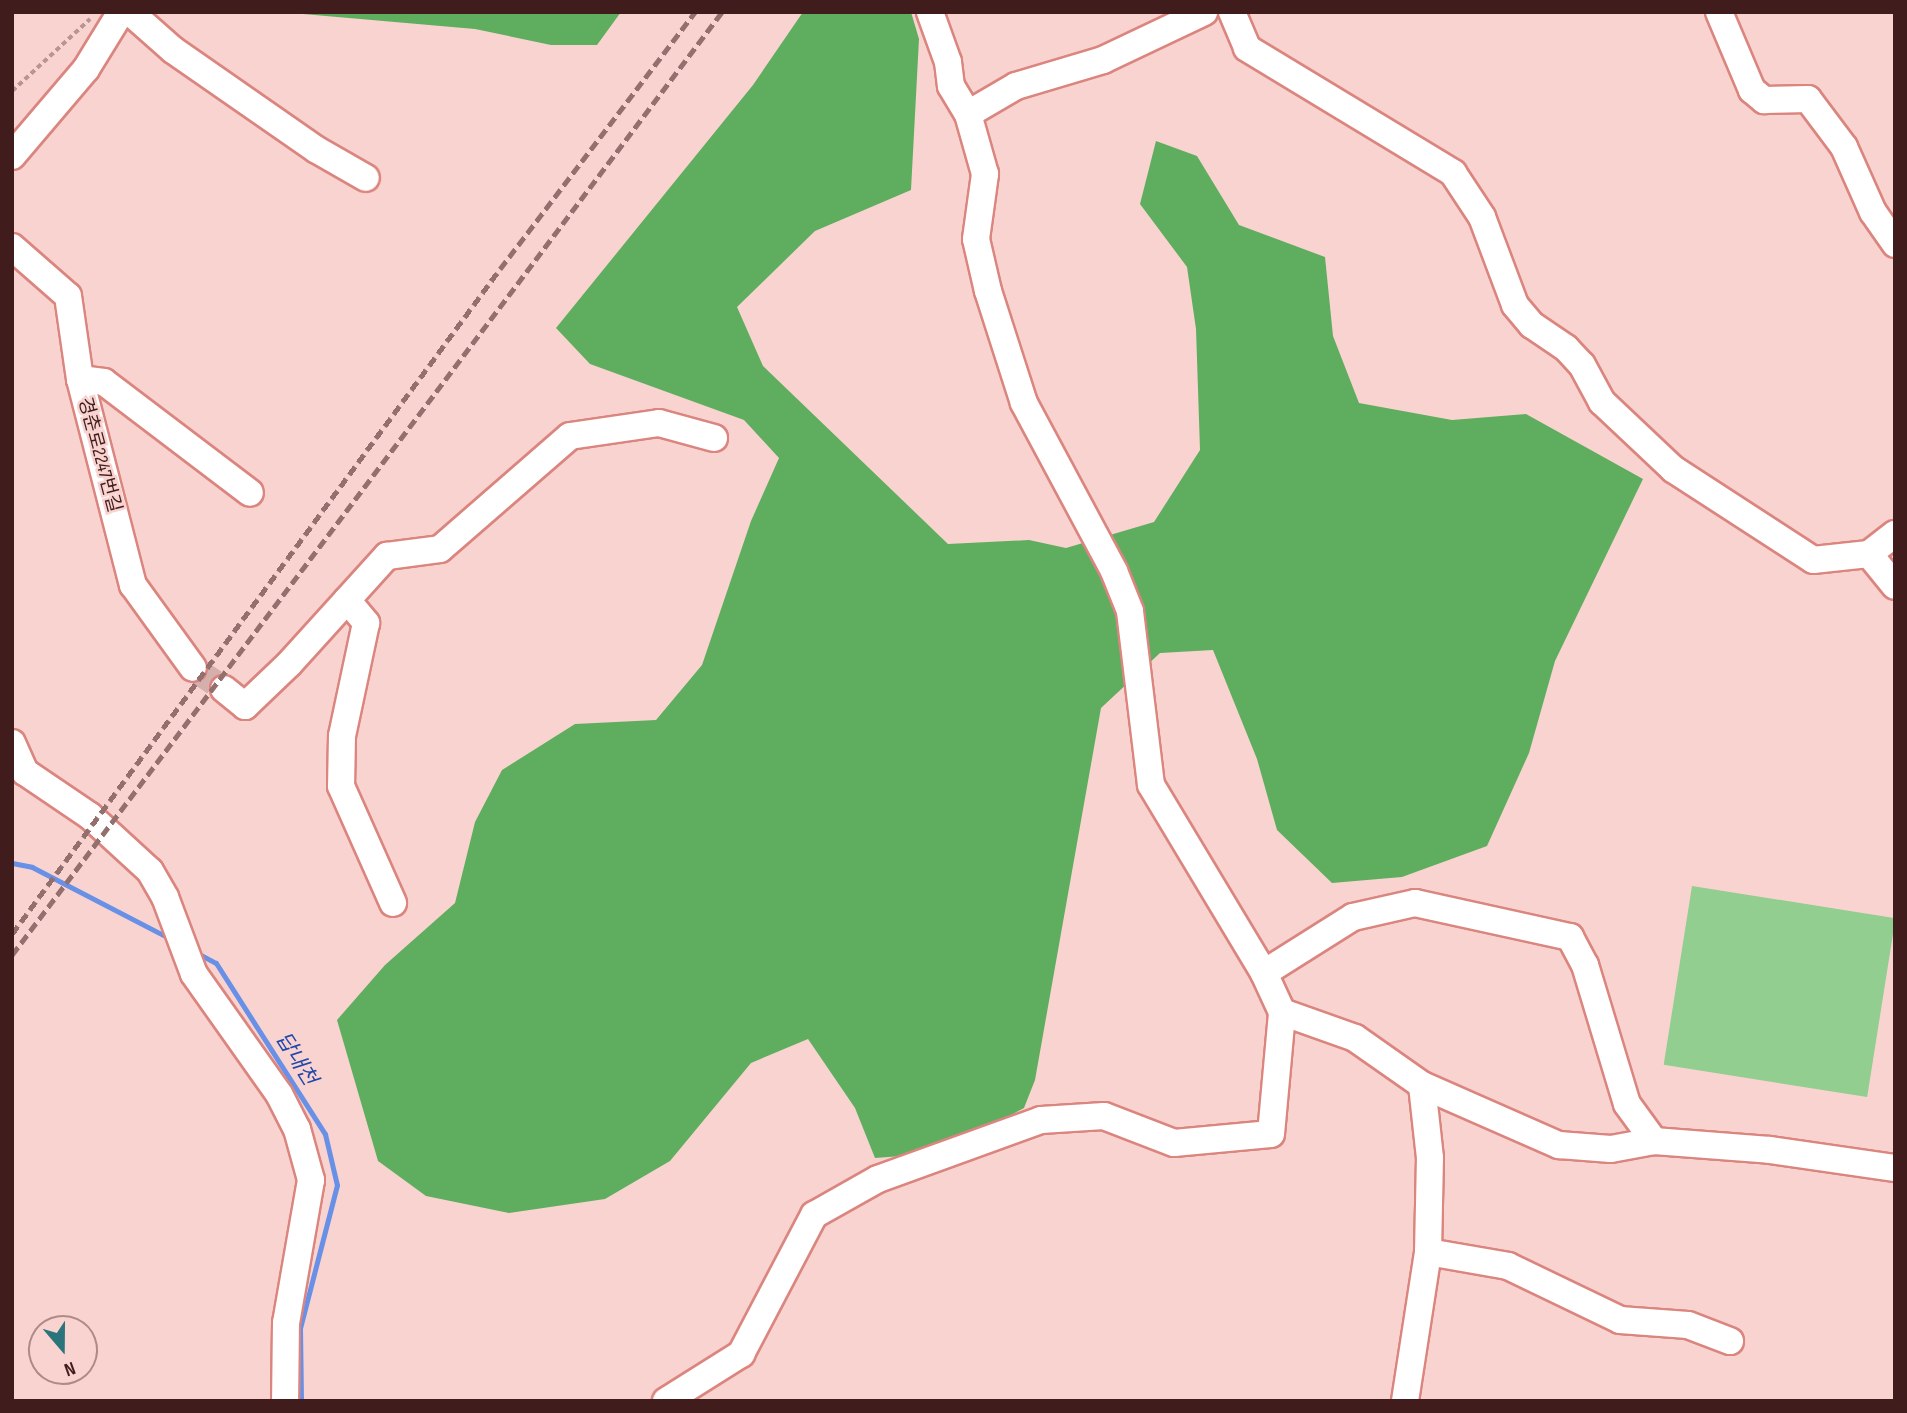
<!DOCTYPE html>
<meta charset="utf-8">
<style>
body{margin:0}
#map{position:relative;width:1907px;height:1413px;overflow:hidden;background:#f9d3d0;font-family:"Sofia Sans Condensed","Noto Sans KR",sans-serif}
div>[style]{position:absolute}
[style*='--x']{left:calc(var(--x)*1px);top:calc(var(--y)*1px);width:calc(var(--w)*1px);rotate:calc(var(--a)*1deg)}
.green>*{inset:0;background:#91ce8f;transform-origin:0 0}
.forest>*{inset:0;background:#5fae5f}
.stream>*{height:5px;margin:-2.5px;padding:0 2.5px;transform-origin:2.5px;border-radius:2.5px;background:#6890e6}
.minor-tunnel>*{height:26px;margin-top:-13px;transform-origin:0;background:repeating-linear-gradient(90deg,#d4afac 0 26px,transparent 0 39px)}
.path>*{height:3.5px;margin-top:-1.75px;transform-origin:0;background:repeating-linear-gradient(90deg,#b99492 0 5px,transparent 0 8.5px)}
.roads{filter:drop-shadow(2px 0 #db857f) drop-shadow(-2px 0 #db857f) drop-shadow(0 2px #db857f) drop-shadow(0 -2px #db857f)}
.minor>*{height:26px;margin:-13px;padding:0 13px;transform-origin:13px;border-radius:13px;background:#fff}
.rail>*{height:5px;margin-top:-2.5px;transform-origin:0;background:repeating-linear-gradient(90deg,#936f6d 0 10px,transparent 0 15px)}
span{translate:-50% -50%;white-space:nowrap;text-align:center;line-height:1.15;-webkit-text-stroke:5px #f9d3d0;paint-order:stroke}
.street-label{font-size:19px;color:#401d1c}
.water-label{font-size:21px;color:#2048ac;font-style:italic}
.frame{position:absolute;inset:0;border:14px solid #401d1c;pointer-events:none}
.north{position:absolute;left:28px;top:1315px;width:70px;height:70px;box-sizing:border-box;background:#f9d3d0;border:2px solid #af8a88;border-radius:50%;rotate:160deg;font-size:19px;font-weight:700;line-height:28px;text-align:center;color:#401d1c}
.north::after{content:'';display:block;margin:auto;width:24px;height:32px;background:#2b747b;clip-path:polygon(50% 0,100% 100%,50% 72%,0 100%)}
</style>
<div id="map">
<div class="green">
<div style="left:1692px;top:886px;width:206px;height:181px;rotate:9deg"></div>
</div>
<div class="forest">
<div style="clip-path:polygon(280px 12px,621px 12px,597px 45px,551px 45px,475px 29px)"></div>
<div style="clip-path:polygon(803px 12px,911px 12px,919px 39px,911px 190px,815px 231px,737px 307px,763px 366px,948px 544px,1029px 540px,1066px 548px,1154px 522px,1200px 450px,1196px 329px,1187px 267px,1140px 204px,1156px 141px,1197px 156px,1239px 225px,1325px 257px,1333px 336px,1359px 403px,1452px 420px,1526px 414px,1643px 479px,1555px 661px,1529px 753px,1487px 846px,1402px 877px,1332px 883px,1277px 830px,1257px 759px,1213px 650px,1160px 653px,1101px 708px,1035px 1080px,1024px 1108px,941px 1153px,875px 1158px,855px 1108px,808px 1039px,751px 1063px,670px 1161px,605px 1199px,509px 1213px,426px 1196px,378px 1161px,337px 1020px,385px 965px,455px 903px,475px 822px,502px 770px,575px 724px,656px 720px,702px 665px,751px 521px,779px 458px,744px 420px,590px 364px,556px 328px,753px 85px)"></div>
</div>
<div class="stream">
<div style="--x:12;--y:863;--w:20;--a:11"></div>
<div style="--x:32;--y:867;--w:154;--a:27.4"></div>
<div style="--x:197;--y:953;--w:21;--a:28"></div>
<div style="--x:216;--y:963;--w:203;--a:57.5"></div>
<div style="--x:325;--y:1134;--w:52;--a:76.8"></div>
<div style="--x:337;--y:1185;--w:148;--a:104.5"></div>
<div style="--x:300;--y:1328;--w:73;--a:89.2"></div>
</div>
<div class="minor-tunnel">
<div style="--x:193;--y:668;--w:37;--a:34"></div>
</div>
<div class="path">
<div style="--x:12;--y:91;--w:106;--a:-42.7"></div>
</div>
<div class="roads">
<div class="minor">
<div style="--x:130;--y:12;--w:57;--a:41.5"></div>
<div style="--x:173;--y:50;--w:175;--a:34.8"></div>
<div style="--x:317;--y:150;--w:56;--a:29.7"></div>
<div style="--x:930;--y:12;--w:53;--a:70.2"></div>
<div style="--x:948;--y:62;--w:24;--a:83"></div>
<div style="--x:951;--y:86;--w:33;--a:59"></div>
<div style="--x:968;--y:114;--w:56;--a:-30.3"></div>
<div style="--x:1016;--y:86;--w:91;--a:-16.6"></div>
<div style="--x:1103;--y:60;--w:112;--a:-25.4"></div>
<div style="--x:1232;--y:12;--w:39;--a:67"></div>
<div style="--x:1247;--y:48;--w:241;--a:31.2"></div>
<div style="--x:1453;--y:173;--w:53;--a:56.6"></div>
<div style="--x:1482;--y:217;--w:94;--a:69.4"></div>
<div style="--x:1515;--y:305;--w:26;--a:50"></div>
<div style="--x:1532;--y:325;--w:41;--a:34.1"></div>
<div style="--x:1566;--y:348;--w:23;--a:47"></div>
<div style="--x:1582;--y:365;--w:42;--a:61.6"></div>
<div style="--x:1602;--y:402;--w:98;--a:43.3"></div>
<div style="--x:1673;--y:469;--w:167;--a:33"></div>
<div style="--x:1813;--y:560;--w:56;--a:-6.1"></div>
<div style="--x:1869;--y:554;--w:33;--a:-38"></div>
<div style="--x:1719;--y:12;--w:85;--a:67.1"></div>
<div style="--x:1752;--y:90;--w:16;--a:40"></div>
<div style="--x:1764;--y:100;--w:44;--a:-1.3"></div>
<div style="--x:1808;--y:99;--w:60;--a:53.1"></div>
<div style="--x:1844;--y:147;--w:71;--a:66"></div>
<div style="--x:1873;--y:212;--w:39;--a:55"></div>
<div style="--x:12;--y:156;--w:114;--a:-49.6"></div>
<div style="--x:86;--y:69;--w:67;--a:-58.4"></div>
<div style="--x:12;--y:247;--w:74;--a:41.2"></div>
<div style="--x:68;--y:296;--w:84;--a:81.8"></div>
<div style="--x:80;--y:379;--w:213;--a:75.6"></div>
<div style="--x:133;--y:585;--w:102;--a:54.1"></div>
<div style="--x:80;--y:379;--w:24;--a:7"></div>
<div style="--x:104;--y:382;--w:183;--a:37.2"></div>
<div style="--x:1869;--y:554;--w:41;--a:50.9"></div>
<div style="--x:347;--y:600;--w:30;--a:50"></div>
<div style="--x:366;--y:623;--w:116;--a:102"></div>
<div style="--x:342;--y:736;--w:50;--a:91.1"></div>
<div style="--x:341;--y:786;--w:128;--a:66"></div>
<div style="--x:224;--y:689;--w:27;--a:39"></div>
<div style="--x:245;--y:706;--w:61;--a:-43.7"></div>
<div style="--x:289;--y:664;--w:146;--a:-47.8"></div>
<div style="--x:387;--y:556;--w:53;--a:-7.5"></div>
<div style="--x:440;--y:549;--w:172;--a:-41"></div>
<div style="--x:570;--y:436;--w:90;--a:-8.3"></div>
<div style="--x:659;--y:423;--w:57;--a:15.3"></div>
<div style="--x:12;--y:743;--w:32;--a:66"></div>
<div style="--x:25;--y:772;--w:78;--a:34.1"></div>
<div style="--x:90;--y:816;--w:81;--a:42.5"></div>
<div style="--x:150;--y:871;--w:30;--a:60"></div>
<div style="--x:165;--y:897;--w:82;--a:69.4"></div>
<div style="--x:194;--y:974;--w:147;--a:54.7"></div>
<div style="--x:279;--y:1094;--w:39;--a:63"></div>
<div style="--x:297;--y:1129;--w:53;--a:74.6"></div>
<div style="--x:311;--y:1180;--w:145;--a:99.9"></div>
<div style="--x:286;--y:1323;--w:78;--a:90.7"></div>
<div style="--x:1264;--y:973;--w:105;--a:-32.2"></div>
<div style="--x:1353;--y:917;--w:64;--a:-12.7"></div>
<div style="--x:1415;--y:903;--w:159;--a:12.4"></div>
<div style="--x:1570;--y:937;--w:32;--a:62"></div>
<div style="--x:1585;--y:965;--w:145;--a:73.2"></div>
<div style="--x:1627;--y:1104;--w:46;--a:53.9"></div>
<div style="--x:1282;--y:1012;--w:77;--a:19.6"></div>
<div style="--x:1355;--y:1038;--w:82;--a:35"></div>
<div style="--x:1422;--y:1085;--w:150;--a:23.7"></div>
<div style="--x:1559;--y:1145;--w:52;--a:4.4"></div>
<div style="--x:1611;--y:1149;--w:44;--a:-10.5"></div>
<div style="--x:1654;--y:1141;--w:116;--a:4.4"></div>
<div style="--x:1770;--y:1150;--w:126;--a:8.2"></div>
<div style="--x:1428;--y:1252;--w:81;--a:9.9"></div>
<div style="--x:1508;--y:1266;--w:124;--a:25.7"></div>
<div style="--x:1620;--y:1320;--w:68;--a:4.2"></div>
<div style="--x:1688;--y:1325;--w:45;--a:20.9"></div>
<div style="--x:666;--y:1401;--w:89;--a:-32.1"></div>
<div style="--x:741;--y:1354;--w:157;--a:-62.3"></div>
<div style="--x:814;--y:1215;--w:73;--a:-29.4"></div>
<div style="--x:878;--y:1179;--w:173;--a:-19.9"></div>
<div style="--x:1041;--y:1120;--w:63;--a:-3.6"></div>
<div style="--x:1104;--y:1116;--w:75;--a:21.1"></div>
<div style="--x:1174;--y:1143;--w:97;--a:-5.3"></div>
<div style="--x:1271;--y:1134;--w:122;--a:-84.8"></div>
<div style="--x:1282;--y:1012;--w:43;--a:-114.8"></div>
<div style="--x:1264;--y:973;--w:219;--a:-121"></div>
<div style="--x:1151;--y:785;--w:175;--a:-96.9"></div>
<div style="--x:1130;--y:611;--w:43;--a:-111.8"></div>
<div style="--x:1114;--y:571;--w:191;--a:-118.2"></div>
<div style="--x:1024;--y:403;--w:118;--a:-107.8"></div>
<div style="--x:988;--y:291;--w:53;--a:-103"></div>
<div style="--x:976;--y:239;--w:66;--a:-82.1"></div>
<div style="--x:985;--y:174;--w:62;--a:-105.8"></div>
<div style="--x:1405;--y:1401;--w:151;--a:-81.2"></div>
<div style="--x:1428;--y:1252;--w:94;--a:-88.8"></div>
<div style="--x:1430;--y:1158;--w:73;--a:-96.3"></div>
</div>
</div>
<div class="rail">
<div style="--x:12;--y:934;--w:825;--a:-53.73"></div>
<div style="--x:500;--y:269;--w:323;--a:-52.8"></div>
<div style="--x:12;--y:955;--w:1180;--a:-53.02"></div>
</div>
<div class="street-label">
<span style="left:99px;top:455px;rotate:75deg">경춘로2247번길</span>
</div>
<div class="water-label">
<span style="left:296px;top:1059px;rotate:58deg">답내천</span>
</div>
<div class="frame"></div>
<div class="north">N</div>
</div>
